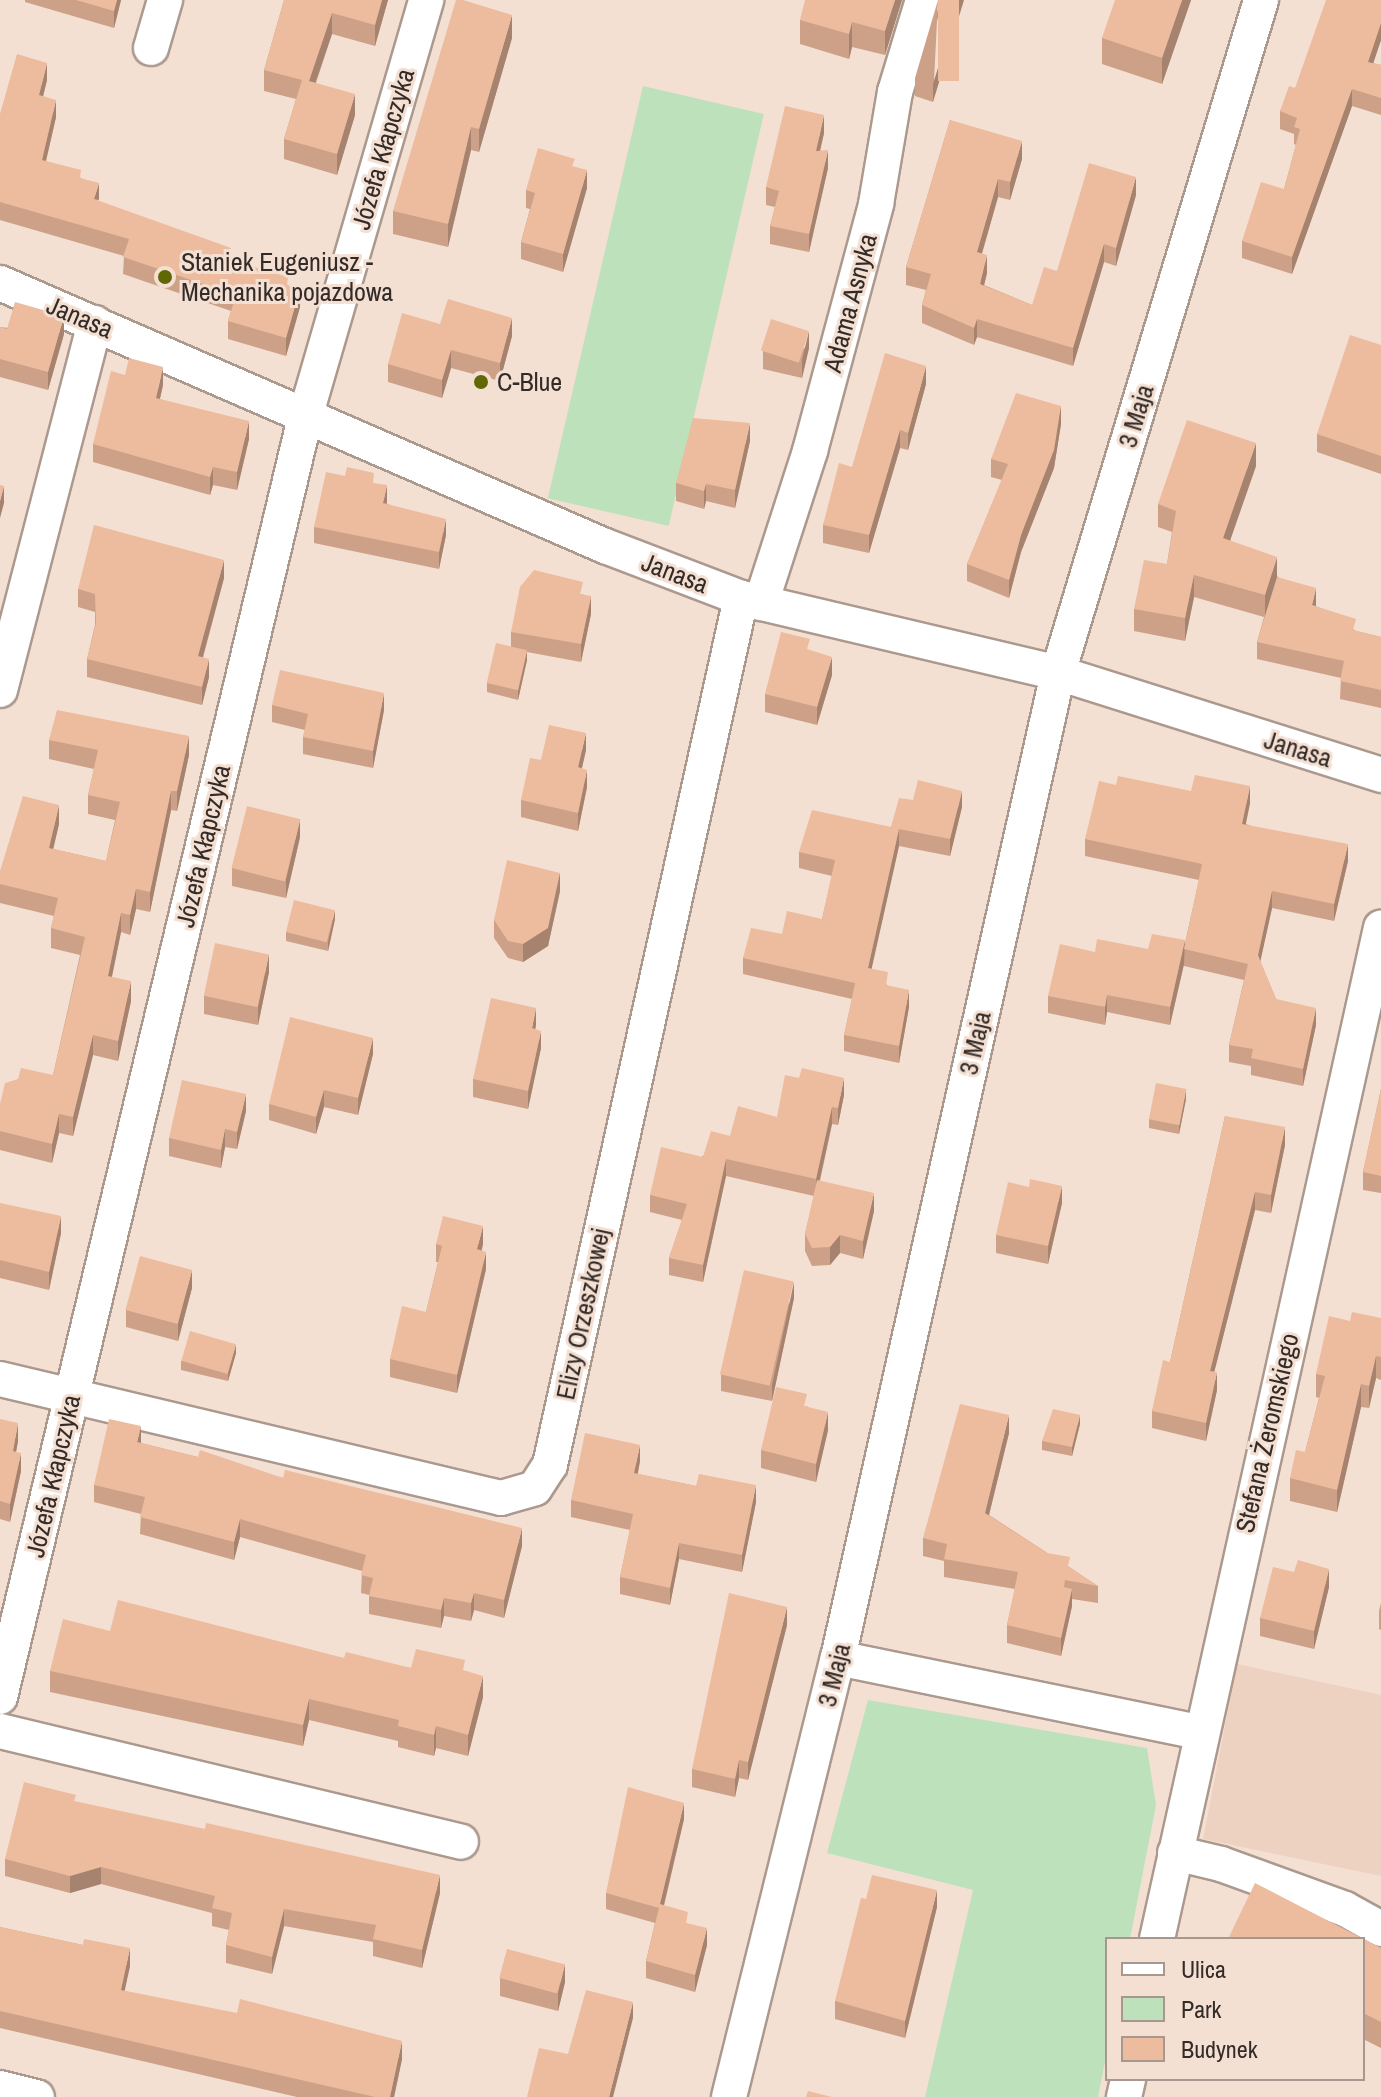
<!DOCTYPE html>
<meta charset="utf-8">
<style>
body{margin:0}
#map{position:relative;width:1381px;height:2097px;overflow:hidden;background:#f4dfd3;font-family:"Archivo Narrow",sans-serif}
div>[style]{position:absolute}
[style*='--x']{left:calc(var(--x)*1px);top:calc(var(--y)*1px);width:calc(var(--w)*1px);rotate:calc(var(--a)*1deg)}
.built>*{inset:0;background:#edd2c2}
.green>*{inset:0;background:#bde2bb;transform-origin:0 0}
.roads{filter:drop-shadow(2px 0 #ac998e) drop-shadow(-2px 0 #ac998e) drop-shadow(0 2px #ac998e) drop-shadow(0 -2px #ac998e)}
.minor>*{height:34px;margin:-17px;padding:0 17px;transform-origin:17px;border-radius:17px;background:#fff}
.wall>*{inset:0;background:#cca187}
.shaded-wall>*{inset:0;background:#a6836e}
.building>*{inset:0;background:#edbb9d;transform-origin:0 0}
.dots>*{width:22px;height:22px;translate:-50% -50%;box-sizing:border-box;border:4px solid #f4dfd3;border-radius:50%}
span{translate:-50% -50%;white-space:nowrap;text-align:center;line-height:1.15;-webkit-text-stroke:6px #f4dfd3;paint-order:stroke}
.street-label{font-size:26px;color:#332b27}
.poi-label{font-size:26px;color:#332b27}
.left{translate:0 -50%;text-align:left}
.legend{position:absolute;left:1105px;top:1937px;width:260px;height:144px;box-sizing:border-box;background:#f4dfd3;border:2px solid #a7978e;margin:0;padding:10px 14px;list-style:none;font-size:24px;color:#332b27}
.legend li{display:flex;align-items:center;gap:16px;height:40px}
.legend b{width:40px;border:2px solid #a7978e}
</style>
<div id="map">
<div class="built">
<div style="clip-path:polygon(1237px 1664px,1381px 1695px,1381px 1876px,1203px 1839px)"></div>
</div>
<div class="green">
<div style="left:643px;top:86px;width:124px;height:423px;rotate:13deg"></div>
<div style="clip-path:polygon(868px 1700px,1147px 1748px,1156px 1805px,1130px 1939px,1107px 1939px,1107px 2052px,1098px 2097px,925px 2097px,973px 1890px,827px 1853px)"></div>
</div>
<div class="roads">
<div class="minor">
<div style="--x:151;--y:48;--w:50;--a:-73.7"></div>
<div style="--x:0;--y:283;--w:660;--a:23.5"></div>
<div style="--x:605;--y:546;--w:146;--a:20.9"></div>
<div style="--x:741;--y:598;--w:326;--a:13.3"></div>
<div style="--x:1058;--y:673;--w:339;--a:17.5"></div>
<div style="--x:761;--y:603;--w:160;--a:-72.1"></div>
<div style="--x:810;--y:451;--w:256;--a:-75"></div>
<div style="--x:876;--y:204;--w:114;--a:-80.4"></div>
<div style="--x:895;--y:92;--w:96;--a:-73.1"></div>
<div style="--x:0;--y:690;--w:379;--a:-75.5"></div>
<div style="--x:0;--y:1379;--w:515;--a:13.36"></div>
<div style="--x:501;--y:1498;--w:35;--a:-16"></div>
<div style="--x:535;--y:1488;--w:27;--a:-57"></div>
<div style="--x:550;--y:1465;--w:888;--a:-77.58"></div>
<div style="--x:838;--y:1658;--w:369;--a:11.6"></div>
<div style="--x:0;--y:1697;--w:1319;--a:-76.59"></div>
<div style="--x:306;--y:414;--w:431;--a:-73.8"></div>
<div style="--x:0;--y:1731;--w:474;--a:13.5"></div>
<div style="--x:1175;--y:1853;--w:47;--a:13.4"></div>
<div style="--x:1221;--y:1864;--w:132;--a:19.9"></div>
<div style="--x:1345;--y:1909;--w:41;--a:29.1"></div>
<div style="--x:1157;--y:1939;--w:1036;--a:-77.51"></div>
<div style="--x:0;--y:2088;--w:38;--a:14"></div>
<div style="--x:729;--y:2097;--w:452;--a:-76.1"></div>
<div style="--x:838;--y:1658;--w:1009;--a:-77.41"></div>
<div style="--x:1058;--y:673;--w:703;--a:-73.21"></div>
<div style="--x:1124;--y:2097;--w:18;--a:-77"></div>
</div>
</div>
<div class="wall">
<div style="clip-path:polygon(25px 0,121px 0,114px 28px,25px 2px)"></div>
<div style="clip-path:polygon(284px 0,388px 0,375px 46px,332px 34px,316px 83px,355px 115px,337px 175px,284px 159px,284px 139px,296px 99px,264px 91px,264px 70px)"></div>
<div style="clip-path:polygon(902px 0,885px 55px,852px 47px,849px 59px,800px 44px,800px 20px)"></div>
<div style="clip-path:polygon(938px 0,933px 102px,915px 96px,915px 78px)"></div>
<div style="clip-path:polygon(1191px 0,1162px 84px,1102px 64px,1102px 38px)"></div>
<div style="clip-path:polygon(1381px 0,1381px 40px,1373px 63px,1381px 65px,1381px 115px,1352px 106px,1292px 274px,1242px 258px,1242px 241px,1284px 189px,1296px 145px,1294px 144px,1294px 134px,1280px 129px,1280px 111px,1295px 88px)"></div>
<div style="clip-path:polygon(512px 38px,479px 152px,471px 150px,448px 247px,393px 234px,393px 211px)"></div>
<div style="clip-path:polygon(47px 80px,43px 96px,56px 117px,46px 161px,81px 178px,98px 201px,288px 285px,300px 307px,286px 356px,228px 339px,228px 321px,231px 311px,123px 274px,124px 256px,0 220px,0 114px)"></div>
<div style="clip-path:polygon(950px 120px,1022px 159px,1010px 200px,998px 197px,982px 254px,987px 273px,984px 285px,1032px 305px,1057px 271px,1136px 195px,1116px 266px,1104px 262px,1073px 366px,977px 337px,974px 345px,922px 323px,922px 305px,926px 290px,906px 285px,906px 267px)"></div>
<div style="clip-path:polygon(824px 133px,820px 150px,828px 168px,809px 252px,770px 244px,770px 226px,775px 207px,766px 205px,766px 187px)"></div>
<div style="clip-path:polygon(587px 188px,563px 272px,521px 259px,521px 242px,530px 209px,526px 208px,526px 190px)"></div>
<div style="clip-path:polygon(0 327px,64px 334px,48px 390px,0 377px)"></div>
<div style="clip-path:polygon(512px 336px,500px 381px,451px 368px,442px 398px,388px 382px,388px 364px)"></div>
<div style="clip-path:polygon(1381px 345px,1381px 474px,1317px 452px,1317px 434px)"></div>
<div style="clip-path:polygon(809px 348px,802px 378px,763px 369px,763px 351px)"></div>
<div style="clip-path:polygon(926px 384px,908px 450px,900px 448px,869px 553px,823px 543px,823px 525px,852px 467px)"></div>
<div style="clip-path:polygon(163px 385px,160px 399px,249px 439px,237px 490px,213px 485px,210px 495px,93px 462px,93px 444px)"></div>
<div style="clip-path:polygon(1061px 424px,1054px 468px,1021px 552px,1009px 598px,967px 581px,967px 564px,1002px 480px,991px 477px,991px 459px)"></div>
<div style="clip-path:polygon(750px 441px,735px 508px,706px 501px,704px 509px,676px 501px,676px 483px)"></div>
<div style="clip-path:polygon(1256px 466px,1230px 540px,1316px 606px,1356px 631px,1381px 637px,1381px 708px,1340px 699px,1341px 678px,1257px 659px,1257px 642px,1264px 617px,1194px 597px,1185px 641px,1134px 631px,1134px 609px,1167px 564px,1172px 532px,1158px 527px,1158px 504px)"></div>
<div style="clip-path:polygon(374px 483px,386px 503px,446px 535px,439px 569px,314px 543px,314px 527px)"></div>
<div style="clip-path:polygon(224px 578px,203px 658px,209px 677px,202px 705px,87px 677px,87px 659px,95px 625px,95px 612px,78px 607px,78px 589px)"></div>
<div style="clip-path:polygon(583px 594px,591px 614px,581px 662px,527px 652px,527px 660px,518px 700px,487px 692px,487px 683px,511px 647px,511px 632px)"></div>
<div style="clip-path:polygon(810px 650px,832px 675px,817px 725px,765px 712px,765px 694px)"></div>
<div style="clip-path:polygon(272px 705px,384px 710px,373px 768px,303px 754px,303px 737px,305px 730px,272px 722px)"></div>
<div style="clip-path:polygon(49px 740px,189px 755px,177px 811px,171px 810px,150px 912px,136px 909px,130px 935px,121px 932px,112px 977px,131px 1001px,118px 1061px,93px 1055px,73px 1136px,59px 1133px,52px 1163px,0 1150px,0 1104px,53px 1075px,80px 955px,51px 948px,51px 928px,54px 916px,0 903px,0 871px,59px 824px,53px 849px,106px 861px,115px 820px,88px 814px,88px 795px,94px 769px,49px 759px)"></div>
<div style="clip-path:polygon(586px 750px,582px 768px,587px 787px,578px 831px,521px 817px,521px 800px,541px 760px)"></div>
<div style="clip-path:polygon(1116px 785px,1250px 803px,1246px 824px,1348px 861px,1334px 921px,1272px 908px,1260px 961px,1276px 999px,1316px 1025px,1303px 1086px,1251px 1075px,1251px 1066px,1229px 1062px,1229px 1045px,1244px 980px,1184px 966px,1184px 964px,1170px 1025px,1107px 1012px,1105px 1025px,1048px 1013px,1048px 996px,1095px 952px,1148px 949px,1185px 943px,1199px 880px,1085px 856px,1085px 839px)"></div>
<div style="clip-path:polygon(962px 807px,950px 856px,899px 846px,871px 969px,909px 1007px,899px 1063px,844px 1051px,844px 1035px,852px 999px,743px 974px,743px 958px,782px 934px,822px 919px,832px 876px,799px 868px,799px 852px)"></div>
<div style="clip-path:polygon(300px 837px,286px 898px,232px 886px,232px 868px)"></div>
<div style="clip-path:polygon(560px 891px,548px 946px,523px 962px,508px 958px,494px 938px,494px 920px)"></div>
<div style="clip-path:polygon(335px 919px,328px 951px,286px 941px,286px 932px)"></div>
<div style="clip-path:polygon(269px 972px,258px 1025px,204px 1014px,204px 996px)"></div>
<div style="clip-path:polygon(536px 1025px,535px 1029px,541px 1048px,528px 1109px,473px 1097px,473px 1079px)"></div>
<div style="clip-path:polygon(373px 1054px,358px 1115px,324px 1107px,316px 1134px,269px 1120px,269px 1104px)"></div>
<div style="clip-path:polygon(1381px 1089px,1381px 1193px,1363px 1190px,1363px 1172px)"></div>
<div style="clip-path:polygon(844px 1095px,838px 1125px,832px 1124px,820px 1181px,874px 1211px,863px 1259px,840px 1253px,830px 1265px,812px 1266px,805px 1251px,805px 1234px,814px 1196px,726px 1176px,703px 1282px,669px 1275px,669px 1258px,682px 1220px,650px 1212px,650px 1195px,730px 1136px,777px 1117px)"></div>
<div style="clip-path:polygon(1186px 1099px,1179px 1134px,1149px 1128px,1149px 1119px)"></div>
<div style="clip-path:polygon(246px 1111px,237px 1149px,225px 1147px,221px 1168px,169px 1156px,169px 1138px)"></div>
<div style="clip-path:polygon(1225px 1116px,1285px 1145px,1271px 1213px,1255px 1210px,1214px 1372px,1217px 1390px,1206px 1441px,1152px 1428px,1152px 1411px,1170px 1362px)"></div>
<div style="clip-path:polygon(1029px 1187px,1062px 1203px,1048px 1264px,996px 1253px,996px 1235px)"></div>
<div style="clip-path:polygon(0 1203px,61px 1233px,49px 1290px,0 1278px)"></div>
<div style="clip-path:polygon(436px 1244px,483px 1244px,482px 1250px,486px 1269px,457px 1393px,390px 1377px,390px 1359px,426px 1312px,438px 1262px,436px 1262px)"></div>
<div style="clip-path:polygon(192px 1288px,178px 1341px,126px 1327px,126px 1310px)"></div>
<div style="clip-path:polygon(794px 1298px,772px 1401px,721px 1391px,721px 1375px)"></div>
<div style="clip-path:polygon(1381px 1318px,1381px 1380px,1376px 1378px,1369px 1408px,1361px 1407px,1337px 1512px,1290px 1501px,1290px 1478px,1305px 1452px,1319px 1398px,1316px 1397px,1316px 1374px,1350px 1321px)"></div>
<div style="clip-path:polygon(236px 1353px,228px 1381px,181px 1370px,181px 1361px)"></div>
<div style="clip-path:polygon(807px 1406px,828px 1430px,816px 1482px,761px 1468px,761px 1450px)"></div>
<div style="clip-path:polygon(0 1419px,18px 1441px,16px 1452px,21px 1471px,10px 1522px,0 1519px)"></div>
<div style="clip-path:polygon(1080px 1424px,1072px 1456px,1042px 1450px,1042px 1441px)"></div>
<div style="clip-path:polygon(1009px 1433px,989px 1515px,1098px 1586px,1098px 1603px,1072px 1599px,1072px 1606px,1061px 1656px,1007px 1643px,1007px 1625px,1015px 1589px,944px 1577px,944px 1561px,923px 1556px,923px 1538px)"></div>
<div style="clip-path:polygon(141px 1443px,283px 1478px,522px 1546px,504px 1618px,474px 1610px,471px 1621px,444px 1616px,441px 1628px,369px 1614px,369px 1595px,361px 1593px,362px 1571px,240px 1537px,234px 1560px,140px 1534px,141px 1514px,94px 1502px,94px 1485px)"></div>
<div style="clip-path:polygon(640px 1461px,638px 1474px,696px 1486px,756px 1502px,742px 1572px,679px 1559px,670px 1605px,620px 1594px,620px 1577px,630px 1530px,571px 1517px,571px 1500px)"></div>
<div style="clip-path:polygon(1294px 1572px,1329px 1587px,1314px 1649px,1260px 1636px,1260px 1618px)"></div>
<div style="clip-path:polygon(1381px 1603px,1381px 1630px,1379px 1629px,1379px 1611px)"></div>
<div style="clip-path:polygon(787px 1625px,748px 1780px,739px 1778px,735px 1797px,692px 1787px,692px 1769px)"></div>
<div style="clip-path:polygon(110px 1631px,344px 1658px,411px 1668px,465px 1671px,483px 1697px,468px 1756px,436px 1748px,434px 1756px,398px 1747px,398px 1741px,309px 1720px,303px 1746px,50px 1692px,50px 1671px)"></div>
<div style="clip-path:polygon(76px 1802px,440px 1893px,422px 1968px,373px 1956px,373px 1942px,284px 1926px,272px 1974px,226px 1963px,226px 1945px,229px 1930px,212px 1926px,212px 1913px,101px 1884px,70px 1893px,5px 1876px,5px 1859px)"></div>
<div style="clip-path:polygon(684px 1819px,664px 1906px,688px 1924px,707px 1945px,695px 1992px,646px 1978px,646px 1961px,655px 1923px,606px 1909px,606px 1893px)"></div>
<div style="clip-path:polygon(937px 1907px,905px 2038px,835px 2019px,835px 2001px)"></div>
<div style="clip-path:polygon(0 1927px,83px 1945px,130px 1966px,124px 1991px,402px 2059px,394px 2097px,297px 2097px,0 2028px)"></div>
<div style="clip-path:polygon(1363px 1939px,1381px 1948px,1381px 2048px,1363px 2039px)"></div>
<div style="clip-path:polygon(500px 1978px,565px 1982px,558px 2011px,500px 1996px)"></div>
</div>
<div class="shaded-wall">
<div style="clip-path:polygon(117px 0,121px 0,114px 28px,114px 11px)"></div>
<div style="clip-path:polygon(382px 0,388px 0,375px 46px,375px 25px)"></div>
<div style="clip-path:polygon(895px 0,902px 0,885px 55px,885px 31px)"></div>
<div style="clip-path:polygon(959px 0,964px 0,933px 102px,933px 84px)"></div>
<div style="clip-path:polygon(1182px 0,1191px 0,1162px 84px,1162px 58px)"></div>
<div style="clip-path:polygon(332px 13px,332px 34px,309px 101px,309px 81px)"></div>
<div style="clip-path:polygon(512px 15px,512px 38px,479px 152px,479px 129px)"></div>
<div style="clip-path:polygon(852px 22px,852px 47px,849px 59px,849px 34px)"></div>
<div style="clip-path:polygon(1381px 23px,1381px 40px,1368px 79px,1368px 62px)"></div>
<div style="clip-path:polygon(47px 63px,47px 80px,39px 113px,39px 95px)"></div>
<div style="clip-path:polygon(1352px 89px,1352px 106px,1292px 274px,1292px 257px)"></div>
<div style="clip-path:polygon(355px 94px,355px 115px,337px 175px,337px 154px)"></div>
<div style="clip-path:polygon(56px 100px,56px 117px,42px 178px,42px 160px)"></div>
<div style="clip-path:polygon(824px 115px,824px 133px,816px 169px,816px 151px)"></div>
<div style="clip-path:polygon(471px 127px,471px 150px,448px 247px,448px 224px)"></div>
<div style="clip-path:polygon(1022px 141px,1022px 159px,1010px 200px,1010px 182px)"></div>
<div style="clip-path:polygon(828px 150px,828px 168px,809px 252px,809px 234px)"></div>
<div style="clip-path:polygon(587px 170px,587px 188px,563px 272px,563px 254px)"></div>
<div style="clip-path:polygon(1136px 177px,1136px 195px,1116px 266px,1116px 248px)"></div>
<div style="clip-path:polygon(998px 179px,998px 197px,977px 270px,977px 252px)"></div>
<div style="clip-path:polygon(99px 183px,99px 200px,94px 199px)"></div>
<div style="clip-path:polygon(1104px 244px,1104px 262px,1073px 366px,1073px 348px)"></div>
<div style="clip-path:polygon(987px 255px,987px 273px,980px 302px,980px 284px)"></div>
<div style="clip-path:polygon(300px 289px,300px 307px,286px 356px,286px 338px)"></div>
<div style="clip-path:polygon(64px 316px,64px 334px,48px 390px,48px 372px)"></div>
<div style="clip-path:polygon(512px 318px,512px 336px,500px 381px,500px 363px)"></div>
<div style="clip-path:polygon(977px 319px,977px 337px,974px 345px,974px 328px)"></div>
<div style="clip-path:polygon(809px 331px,809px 348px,802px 378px,802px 360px)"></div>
<div style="clip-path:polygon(451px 350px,451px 368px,442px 398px,442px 380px)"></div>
<div style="clip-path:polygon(926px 366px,926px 384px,908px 450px,908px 433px)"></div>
<div style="clip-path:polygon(163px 367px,163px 385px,156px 415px,156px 398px)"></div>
<div style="clip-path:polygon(1061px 406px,1061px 424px,1054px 468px,1021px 552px,1009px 598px,1009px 580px,1021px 535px)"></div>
<div style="clip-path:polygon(249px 421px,249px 439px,237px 490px,237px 472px)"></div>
<div style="clip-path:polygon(750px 423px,750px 441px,735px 508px,735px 490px)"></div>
<div style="clip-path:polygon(900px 430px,900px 448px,869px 553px,869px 535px)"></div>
<div style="clip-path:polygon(1256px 443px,1256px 466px,1223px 561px,1223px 538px)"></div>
<div style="clip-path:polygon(213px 467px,213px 485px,210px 495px,210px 477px)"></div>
<div style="clip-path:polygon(706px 484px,706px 501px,704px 509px,704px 491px)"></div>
<div style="clip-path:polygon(387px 485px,387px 502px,383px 519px,383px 503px)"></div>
<div style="clip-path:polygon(4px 486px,4px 503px,0 518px,0 501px)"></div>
<div style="clip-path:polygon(446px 519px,446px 535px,439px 569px,439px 552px)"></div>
<div style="clip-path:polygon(1277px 557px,1277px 580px,1265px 617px,1265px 595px)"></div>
<div style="clip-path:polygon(224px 560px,224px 578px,198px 674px,198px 656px)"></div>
<div style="clip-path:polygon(1194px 575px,1194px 597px,1185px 641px,1185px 618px)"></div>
<div style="clip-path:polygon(1316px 588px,1316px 606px,1312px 605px)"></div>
<div style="clip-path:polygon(591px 596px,591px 614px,581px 662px,581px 644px)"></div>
<div style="clip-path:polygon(527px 650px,527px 660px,518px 700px,518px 691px)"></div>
<div style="clip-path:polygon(832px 657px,832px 675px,817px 725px,817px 707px)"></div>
<div style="clip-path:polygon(209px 659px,209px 677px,202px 705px,202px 687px)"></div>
<div style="clip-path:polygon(384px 693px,384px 710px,373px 768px,373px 751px)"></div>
<div style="clip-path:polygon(586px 733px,586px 750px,578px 785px,578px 767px)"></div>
<div style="clip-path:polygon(189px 736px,189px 755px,177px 811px,177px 791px)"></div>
<div style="clip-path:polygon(587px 770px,587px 787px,578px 831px,578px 813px)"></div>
<div style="clip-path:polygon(1250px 786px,1250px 803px,1242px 841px,1242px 824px)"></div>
<div style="clip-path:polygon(171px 791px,171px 810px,150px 912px,150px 892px)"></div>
<div style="clip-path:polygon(962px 791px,962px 807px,950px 856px,950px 839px)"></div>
<div style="clip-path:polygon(59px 805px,59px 824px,49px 867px,49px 848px)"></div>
<div style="clip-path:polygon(300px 819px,300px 837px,286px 898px,286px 880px)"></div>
<div style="clip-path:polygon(899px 829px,899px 846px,868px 985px,868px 968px)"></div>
<div style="clip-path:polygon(1348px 844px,1348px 861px,1334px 921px,1334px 904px)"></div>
<div style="clip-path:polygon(560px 873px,560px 891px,548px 946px,523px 962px,523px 944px)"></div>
<div style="clip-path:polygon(136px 889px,136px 909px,130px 935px,130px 915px)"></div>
<div style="clip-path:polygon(1272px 891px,1272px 908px,1258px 972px,1258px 955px)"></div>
<div style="clip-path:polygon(335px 910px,335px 919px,328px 951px,328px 942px)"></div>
<div style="clip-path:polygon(121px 913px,121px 932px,108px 995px,108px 976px)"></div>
<div style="clip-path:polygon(1185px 940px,1184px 964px,1170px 1025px,1170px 1007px)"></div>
<div style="clip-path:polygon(269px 954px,269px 972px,258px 1025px,258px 1007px)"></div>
<div style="clip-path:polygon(131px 981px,131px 1001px,118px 1061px,118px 1041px)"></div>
<div style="clip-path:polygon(909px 990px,909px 1007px,899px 1063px,899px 1046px)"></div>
<div style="clip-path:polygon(1107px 995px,1107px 1012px,1105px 1025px,1105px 1007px)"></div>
<div style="clip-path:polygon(536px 1008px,536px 1025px,532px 1046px,532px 1028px)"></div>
<div style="clip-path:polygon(1316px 1008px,1316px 1025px,1303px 1086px,1303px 1069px)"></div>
<div style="clip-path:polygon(541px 1031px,541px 1048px,528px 1109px,528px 1091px)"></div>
<div style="clip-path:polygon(93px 1035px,93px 1055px,73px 1136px,73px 1117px)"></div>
<div style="clip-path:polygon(373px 1038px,373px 1054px,358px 1115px,358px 1098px)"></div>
<div style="clip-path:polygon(844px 1078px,844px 1095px,838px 1125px,838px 1108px)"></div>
<div style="clip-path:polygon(1186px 1089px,1186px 1099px,1179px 1134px,1179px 1125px)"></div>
<div style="clip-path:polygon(324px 1090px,324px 1107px,316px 1134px,316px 1117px)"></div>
<div style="clip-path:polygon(246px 1094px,246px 1111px,237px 1149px,237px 1132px)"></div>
<div style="clip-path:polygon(832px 1107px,832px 1124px,816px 1196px,816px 1179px)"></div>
<div style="clip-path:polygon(59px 1114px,59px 1133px,52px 1163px,52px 1144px)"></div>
<div style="clip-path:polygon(1285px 1127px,1285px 1145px,1271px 1213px,1271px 1195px)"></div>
<div style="clip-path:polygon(225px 1129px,225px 1147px,221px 1168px,221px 1150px)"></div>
<div style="clip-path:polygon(726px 1159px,726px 1176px,703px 1282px,703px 1265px)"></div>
<div style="clip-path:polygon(1062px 1186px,1062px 1203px,1048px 1264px,1048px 1246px)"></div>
<div style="clip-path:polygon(1255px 1192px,1255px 1210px,1210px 1389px,1210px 1371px)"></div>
<div style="clip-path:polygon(874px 1193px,874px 1211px,863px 1259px,863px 1241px)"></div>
<div style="clip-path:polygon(61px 1216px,61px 1233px,49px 1290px,49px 1272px)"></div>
<div style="clip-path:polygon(483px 1226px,483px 1244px,477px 1267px,477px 1249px)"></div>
<div style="clip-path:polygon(840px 1235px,840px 1253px,830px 1265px,830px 1247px)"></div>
<div style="clip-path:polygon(486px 1252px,486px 1269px,457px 1393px,457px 1375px)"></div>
<div style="clip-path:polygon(192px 1270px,192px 1288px,178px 1341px,178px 1323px)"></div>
<div style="clip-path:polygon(794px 1282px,794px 1298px,772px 1401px,772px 1385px)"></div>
<div style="clip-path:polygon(236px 1344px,236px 1353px,228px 1381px,228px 1372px)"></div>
<div style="clip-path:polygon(1376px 1356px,1376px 1378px,1369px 1408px,1369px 1386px)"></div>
<div style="clip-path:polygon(1217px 1372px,1217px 1390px,1206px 1441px,1206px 1423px)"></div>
<div style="clip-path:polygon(1361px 1384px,1361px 1407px,1337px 1512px,1337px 1490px)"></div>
<div style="clip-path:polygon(828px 1412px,828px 1430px,816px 1482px,816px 1464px)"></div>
<div style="clip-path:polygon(1009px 1415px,1009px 1433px,985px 1531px,985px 1513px)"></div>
<div style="clip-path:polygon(1080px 1415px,1080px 1424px,1072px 1456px,1072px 1447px)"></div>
<div style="clip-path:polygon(18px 1423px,18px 1441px,13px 1469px,13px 1451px)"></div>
<div style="clip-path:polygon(141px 1426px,141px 1444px,137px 1442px)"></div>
<div style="clip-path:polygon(640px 1445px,640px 1461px,634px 1490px,634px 1473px)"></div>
<div style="clip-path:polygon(21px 1453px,21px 1471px,10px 1522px,10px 1504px)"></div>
<div style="clip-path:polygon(756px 1485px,756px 1502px,742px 1572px,742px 1555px)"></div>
<div style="clip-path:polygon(240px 1519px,240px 1537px,234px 1560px,234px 1542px)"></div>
<div style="clip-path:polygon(522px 1528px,522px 1546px,504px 1618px,504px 1600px)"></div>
<div style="clip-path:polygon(679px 1543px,679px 1559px,670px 1605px,670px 1588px)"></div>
<div style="clip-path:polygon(1329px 1569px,1329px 1587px,1314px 1649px,1314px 1631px)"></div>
<div style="clip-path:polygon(1072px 1589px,1072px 1606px,1061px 1656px,1061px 1638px)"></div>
<div style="clip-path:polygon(474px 1593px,474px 1610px,471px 1621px,471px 1603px)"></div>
<div style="clip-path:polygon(444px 1598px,444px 1616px,441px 1628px,441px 1610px)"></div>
<div style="clip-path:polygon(787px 1607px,787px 1625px,748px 1780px,748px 1762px)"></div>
<div style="clip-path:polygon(483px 1676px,483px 1697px,468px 1756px,468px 1735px)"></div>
<div style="clip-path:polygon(309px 1699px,309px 1720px,303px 1746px,303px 1725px)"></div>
<div style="clip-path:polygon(436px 1726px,436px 1748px,434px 1756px,434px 1735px)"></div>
<div style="clip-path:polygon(739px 1760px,739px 1778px,735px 1797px,735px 1779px)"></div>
<div style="clip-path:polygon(684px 1803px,684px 1819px,660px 1921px,660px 1904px)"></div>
<div style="clip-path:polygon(101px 1867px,101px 1884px,70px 1893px,70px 1876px)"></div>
<div style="clip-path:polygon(440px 1875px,440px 1893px,422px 1968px,422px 1950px)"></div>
<div style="clip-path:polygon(937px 1890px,937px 1907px,905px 2038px,905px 2021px)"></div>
<div style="clip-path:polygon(284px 1909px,284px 1926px,272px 1974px,272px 1957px)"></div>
<div style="clip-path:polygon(707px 1928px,707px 1945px,695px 1992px,695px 1975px)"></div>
<div style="clip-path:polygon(130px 1948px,130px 1966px,121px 2008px,121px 1990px)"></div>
<div style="clip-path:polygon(565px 1964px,565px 1982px,558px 2011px,558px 1993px)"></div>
<div style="clip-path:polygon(633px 2002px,633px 2018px,613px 2097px,609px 2097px)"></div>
<div style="clip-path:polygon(402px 2041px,402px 2059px,394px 2097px,390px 2097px)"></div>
</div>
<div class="building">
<div style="clip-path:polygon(76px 0,117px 0,114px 11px)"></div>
<div style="clip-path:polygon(284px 0,382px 0,375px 25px,332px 13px,309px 81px,355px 94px,337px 154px,284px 139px,302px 80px,264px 70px)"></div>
<div style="clip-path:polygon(456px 0,463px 0,512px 15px,479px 129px,471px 127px,448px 224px,393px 211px)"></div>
<div style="clip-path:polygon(805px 0,895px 0,885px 31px,852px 22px,849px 34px,800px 20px)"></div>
<div style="left:938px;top:0;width:21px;height:81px"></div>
<div style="clip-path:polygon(1115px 0,1182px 0,1162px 58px,1102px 38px)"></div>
<div style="clip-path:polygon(1326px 0,1381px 0,1381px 23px,1368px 62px,1381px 65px,1381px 98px,1352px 89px,1292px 257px,1242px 241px,1261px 182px,1284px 189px,1300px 129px,1294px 127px,1297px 118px,1280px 111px,1289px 86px,1295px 88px)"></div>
<div style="clip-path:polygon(17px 54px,47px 63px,39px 95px,56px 100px,42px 160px,81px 170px,80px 178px,99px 183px,94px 199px,231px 248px,227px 259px,288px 277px,287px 285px,300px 289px,286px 338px,228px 321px,236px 295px,123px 257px,129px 239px,0 202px,0 114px)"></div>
<div style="clip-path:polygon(785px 106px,824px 115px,816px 151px,828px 150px,809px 234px,770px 226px,779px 191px,766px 187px)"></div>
<div style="clip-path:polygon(950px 120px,1022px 141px,1010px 182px,998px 179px,977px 252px,987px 255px,980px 284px,1032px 305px,1044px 267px,1057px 271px,1089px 163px,1136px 177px,1116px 248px,1104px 244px,1073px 348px,977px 319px,974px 328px,922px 305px,931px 274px,906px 267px)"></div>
<div style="clip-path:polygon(538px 148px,575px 159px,572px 166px,587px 170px,563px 254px,521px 242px,535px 193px,526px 190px)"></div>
<div style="clip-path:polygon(448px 299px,512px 318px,500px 363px,451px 350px,442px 380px,388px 364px,402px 313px,440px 324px)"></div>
<div style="clip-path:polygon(15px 302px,64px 316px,48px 372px,0 359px,0 327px,7px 329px)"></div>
<div style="left:771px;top:319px;width:40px;height:33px;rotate:18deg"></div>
<div style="clip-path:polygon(1350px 335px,1381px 345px,1381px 456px,1317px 434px)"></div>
<div style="clip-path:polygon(885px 353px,926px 366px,908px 433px,900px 430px,869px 535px,823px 525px,839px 463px,852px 467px)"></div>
<div style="clip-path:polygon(129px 358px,163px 367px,156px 398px,249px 421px,237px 472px,213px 467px,210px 477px,93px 444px,111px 371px,125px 375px)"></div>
<div style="clip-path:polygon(1016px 393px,1061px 406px,1054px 450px,1021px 535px,1009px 580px,967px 564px,1008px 464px,991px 459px)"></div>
<div style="clip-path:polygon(693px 418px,750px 423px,735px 490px,706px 484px,704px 491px,676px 483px)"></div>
<div style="clip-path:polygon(1187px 420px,1256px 443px,1223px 538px,1277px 557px,1265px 595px,1194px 575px,1185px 618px,1134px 609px,1144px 560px,1167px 564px,1176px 511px,1158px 504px)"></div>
<div style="clip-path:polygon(347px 467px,374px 473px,373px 483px,387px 485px,383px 503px,446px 519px,439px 552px,314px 527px,326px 472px,345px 476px)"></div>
<div style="clip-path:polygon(0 485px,4px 486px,0 501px)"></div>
<div style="clip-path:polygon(94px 525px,224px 560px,198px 656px,209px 659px,202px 687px,87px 659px,96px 623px,95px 594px,78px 589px)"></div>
<div style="clip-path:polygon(534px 570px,583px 582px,580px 594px,591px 596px,581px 644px,511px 632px,520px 587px)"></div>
<div style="clip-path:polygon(1277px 577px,1316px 588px,1312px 605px,1356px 619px,1353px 630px,1381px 637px,1381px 690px,1340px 681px,1344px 661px,1257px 642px)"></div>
<div style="clip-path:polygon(781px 632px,810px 639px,807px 649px,832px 657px,817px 707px,765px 694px)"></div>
<div style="left:496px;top:643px;width:32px;height:41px;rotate:13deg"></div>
<div style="clip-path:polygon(280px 670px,384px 693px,373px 751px,303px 737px,308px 714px,272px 705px)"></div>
<div style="clip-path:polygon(57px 710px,189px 736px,177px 791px,171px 791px,150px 892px,136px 889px,130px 915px,121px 913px,108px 976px,131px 981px,118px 1041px,93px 1035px,73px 1117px,59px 1114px,52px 1144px,0 1131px,0 1104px,5px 1083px,18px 1079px,21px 1068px,53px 1075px,85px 937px,51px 928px,58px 898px,0 884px,0 871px,23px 796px,59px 805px,49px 848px,106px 861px,120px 802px,88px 795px,98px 750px,49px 740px)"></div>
<div style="clip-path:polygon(549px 725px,586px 733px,578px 767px,587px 770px,578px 813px,521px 800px,530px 758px,541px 760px)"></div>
<div style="clip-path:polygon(1195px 775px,1250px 786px,1242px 824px,1348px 844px,1334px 904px,1272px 891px,1258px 955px,1276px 999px,1316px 1008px,1303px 1069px,1251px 1058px,1253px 1049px,1229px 1045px,1248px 964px,1184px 949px,1202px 864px,1085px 839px,1099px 781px,1116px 785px,1118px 776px,1191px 791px)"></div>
<div style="clip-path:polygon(918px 780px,962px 791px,950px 839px,899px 829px,868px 968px,888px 972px,886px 985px,909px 990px,899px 1046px,844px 1035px,855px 983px,743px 958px,751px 928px,782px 934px,787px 911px,822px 919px,835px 860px,799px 852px,812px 810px,891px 827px,899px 798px,913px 800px)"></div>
<div style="left:247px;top:806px;width:55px;height:64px;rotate:14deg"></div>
<div style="clip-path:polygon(507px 860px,560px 873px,548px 928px,523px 944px,508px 941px,494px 920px)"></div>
<div style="left:294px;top:900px;width:42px;height:33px;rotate:14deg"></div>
<div style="clip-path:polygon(1152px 934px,1185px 940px,1170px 1007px,1107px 995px,1105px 1007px,1048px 996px,1060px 944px,1095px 952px,1097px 939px,1148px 949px)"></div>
<div style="left:215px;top:943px;width:55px;height:54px;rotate:12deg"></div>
<div style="clip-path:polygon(491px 998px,536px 1008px,532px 1028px,541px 1031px,528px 1091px,473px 1079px)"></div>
<div style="clip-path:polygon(290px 1017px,373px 1038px,358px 1098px,324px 1090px,316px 1117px,269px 1104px)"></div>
<div style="clip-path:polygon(802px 1068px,844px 1078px,838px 1108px,832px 1107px,816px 1179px,726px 1159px,703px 1265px,669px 1258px,687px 1204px,650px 1195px,661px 1147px,703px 1157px,711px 1131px,730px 1136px,738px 1106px,777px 1117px,785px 1075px,799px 1078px)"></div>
<div style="clip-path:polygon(182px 1080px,246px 1094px,237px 1132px,225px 1129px,221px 1150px,169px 1138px)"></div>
<div style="left:1156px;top:1083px;width:31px;height:37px;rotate:11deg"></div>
<div style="clip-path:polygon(1381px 1089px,1381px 1176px,1363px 1172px)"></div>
<div style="clip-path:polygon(1225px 1116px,1285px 1127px,1271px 1195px,1255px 1192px,1210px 1371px,1217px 1372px,1206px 1423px,1152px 1411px,1163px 1360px,1170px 1362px)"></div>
<div style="clip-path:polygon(1030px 1179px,1062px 1186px,1048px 1246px,996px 1235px,1008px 1182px,1029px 1187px)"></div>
<div style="clip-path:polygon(817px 1180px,874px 1193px,863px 1241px,840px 1235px,830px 1247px,812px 1248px,805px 1234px)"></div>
<div style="clip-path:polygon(0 1203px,61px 1216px,49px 1272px,0 1260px)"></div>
<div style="clip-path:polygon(443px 1216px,483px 1226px,477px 1249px,486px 1252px,457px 1375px,390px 1359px,402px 1306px,426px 1312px,442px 1246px,436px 1244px)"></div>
<div style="left:140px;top:1256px;width:54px;height:56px;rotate:15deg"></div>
<div style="left:744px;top:1270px;width:51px;height:107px;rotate:13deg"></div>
<div style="clip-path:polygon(1352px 1312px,1381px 1318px,1381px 1357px,1376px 1356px,1369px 1386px,1361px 1384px,1337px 1490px,1290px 1478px,1296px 1450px,1305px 1452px,1325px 1376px,1316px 1374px,1329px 1316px,1350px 1321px)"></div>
<div style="left:190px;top:1331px;width:48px;height:31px;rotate:16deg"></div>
<div style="clip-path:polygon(776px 1387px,807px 1394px,804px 1406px,828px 1412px,816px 1464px,761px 1450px)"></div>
<div style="clip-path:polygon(960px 1404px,1009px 1415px,985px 1513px,1047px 1553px,1070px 1557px,1068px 1566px,1098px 1586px,1065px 1580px,1064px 1587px,1072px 1589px,1061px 1638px,1007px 1625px,1018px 1572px,944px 1559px,947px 1544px,923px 1538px)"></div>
<div style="clip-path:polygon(1053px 1409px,1080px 1415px,1072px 1447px,1042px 1441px)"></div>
<div style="clip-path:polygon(0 1419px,18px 1423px,13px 1451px,21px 1453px,10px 1504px,0 1501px)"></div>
<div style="clip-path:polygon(109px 1419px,141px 1426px,137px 1442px,198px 1457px,200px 1450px,283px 1478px,285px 1470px,522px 1528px,504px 1600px,474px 1593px,471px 1603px,444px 1598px,441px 1610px,369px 1596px,373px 1578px,361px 1575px,366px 1555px,240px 1519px,234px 1542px,140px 1517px,145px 1497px,94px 1485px)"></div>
<div style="clip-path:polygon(585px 1433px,640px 1445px,634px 1473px,696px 1486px,699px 1474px,756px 1485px,742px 1555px,679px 1543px,670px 1588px,620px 1577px,633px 1514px,571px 1500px)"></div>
<div style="clip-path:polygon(1298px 1560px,1329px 1569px,1314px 1631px,1260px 1618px,1273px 1567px,1294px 1572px)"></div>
<div style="clip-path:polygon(729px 1593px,787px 1607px,748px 1762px,739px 1760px,735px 1779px,692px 1769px)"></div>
<div style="clip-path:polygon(118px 1600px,344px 1658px,346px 1652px,411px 1668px,416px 1649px,465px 1660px,463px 1670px,483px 1676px,468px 1735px,436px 1726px,434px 1735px,398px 1726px,399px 1720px,309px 1699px,303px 1725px,50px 1671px,63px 1619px,110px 1631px)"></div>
<div style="clip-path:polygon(24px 1782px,76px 1795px,74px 1801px,205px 1829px,206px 1823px,440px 1875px,422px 1950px,373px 1939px,376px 1925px,284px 1909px,272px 1957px,226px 1945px,232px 1913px,212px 1908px,215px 1896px,101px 1867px,70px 1876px,5px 1859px)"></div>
<div style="clip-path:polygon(628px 1787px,684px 1803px,660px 1904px,688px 1912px,686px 1923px,707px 1928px,695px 1975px,646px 1961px,659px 1908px,606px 1893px)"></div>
<div style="clip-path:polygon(872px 1875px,937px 1890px,905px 2021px,835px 2001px,861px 1898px,866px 1899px)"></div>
<div style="clip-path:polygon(1255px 1883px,1381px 1948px,1381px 2022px,1363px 2013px,1363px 1939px,1228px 1939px)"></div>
<div style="clip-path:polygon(0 1927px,83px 1945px,84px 1939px,130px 1948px,121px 1990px,237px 2013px,240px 1999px,402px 2041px,390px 2097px,375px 2097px,0 2011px)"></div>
<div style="left:507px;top:1949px;width:60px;height:30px;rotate:15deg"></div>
<div style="clip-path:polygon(586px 1990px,633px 2002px,609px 2097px,527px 2097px,539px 2048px,568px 2054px)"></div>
<div style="clip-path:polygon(808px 2091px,832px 2097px,806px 2097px)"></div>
</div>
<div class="dots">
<div style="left:165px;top:277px;background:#626706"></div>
<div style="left:481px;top:382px;background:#626706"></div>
</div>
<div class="street-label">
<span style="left:383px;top:149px;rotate:-74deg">Józefa Kłapczyka</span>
<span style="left:850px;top:303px;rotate:-75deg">Adama Asnyka</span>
<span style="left:80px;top:317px;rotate:23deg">Janasa</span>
<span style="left:1136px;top:416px;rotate:-73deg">3 Maja</span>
<span style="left:675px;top:573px;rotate:21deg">Janasa</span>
<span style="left:1298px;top:749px;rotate:17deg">Janasa</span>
<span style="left:203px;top:846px;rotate:-77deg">Józefa Kłapczyka</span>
<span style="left:975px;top:1043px;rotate:-77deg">3 Maja</span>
<span style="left:583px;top:1314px;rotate:-78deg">Elizy Orzeszkowej</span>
<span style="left:1267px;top:1433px;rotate:-77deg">Stefana Żeromskiego</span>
<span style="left:53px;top:1476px;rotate:-77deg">Józefa Kłapczyka</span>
<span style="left:834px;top:1675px;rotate:-76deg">3 Maja</span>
</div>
<div class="poi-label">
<span class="left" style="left:181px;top:277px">Staniek Eugeniusz -<br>Mechanika pojazdowa</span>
<span class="left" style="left:497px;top:382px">C-Blue</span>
</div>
<ul class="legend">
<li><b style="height:10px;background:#fff"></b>Ulica</li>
<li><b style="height:22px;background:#bde2bb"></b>Park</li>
<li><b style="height:22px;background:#edbb9d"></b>Budynek</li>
</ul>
</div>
